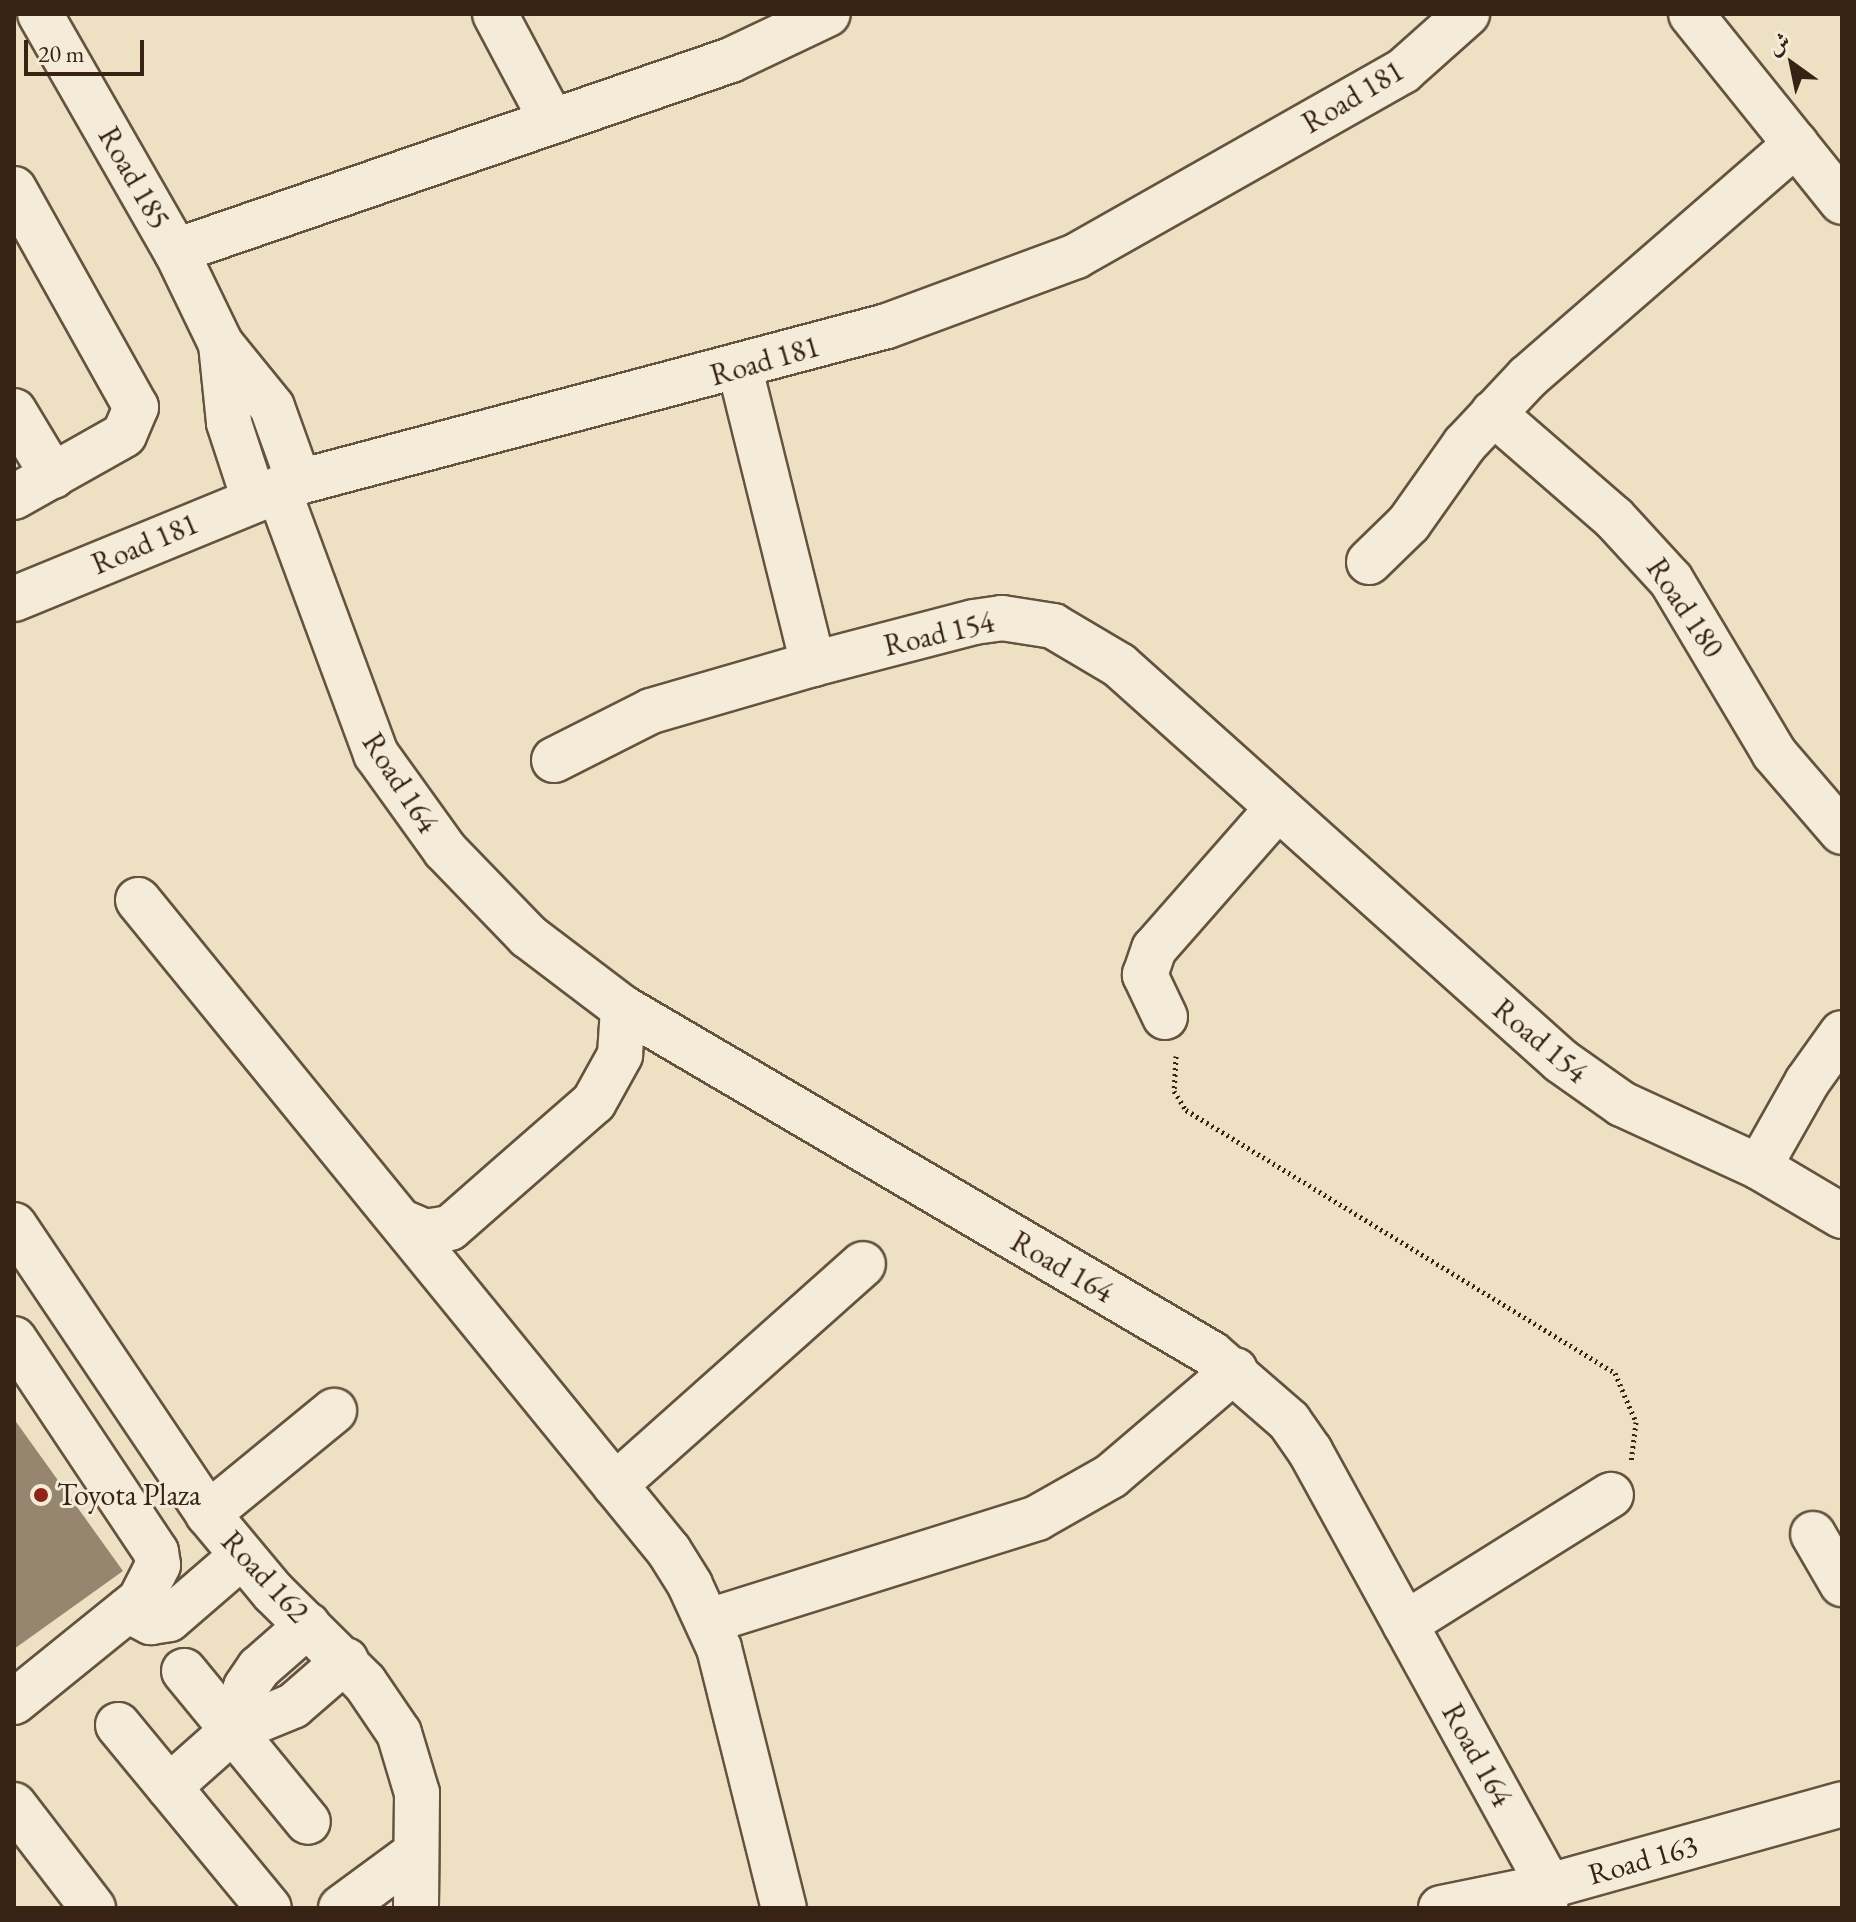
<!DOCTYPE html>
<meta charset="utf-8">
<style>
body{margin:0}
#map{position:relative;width:1856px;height:1922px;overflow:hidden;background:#eee1c3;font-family:"EB Garamond",Amiri,serif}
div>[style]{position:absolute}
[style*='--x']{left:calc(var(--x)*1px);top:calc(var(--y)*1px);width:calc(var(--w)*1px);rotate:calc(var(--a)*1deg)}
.building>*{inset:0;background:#96856f}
.path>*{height:5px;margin-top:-2.5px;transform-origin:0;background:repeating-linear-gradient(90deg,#372213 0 2px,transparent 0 6px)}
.roads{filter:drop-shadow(2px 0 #65523f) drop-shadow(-2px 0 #65523f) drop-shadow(0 2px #65523f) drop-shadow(0 -2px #65523f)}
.minor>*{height:44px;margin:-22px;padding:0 22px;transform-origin:22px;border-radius:22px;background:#f4ecd8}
.dots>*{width:22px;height:22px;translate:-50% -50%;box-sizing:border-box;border:4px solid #f4ecd8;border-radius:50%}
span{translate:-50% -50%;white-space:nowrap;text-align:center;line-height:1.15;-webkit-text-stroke:6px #f4ecd8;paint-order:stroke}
.street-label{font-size:30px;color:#372213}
.poi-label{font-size:30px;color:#372213}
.left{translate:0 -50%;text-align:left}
.frame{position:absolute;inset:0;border:16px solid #372213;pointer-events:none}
.north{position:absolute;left:1752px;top:24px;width:80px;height:80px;-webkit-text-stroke:6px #f4ecd8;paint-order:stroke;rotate:327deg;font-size:22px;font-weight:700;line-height:32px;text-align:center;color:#372213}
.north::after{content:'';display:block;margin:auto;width:28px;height:36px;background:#372213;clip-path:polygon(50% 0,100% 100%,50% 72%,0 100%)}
.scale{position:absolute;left:24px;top:40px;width:120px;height:36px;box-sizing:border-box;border:4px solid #372213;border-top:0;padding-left:10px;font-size:24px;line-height:28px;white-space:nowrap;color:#372213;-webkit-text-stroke:6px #f4ecd8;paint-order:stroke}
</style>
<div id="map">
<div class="building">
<div style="clip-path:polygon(14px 1419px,123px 1571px,14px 1649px)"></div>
</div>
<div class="path">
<div style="--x:1176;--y:1056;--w:35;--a:93"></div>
<div style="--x:1174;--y:1091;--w:22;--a:58"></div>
<div style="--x:1186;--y:1110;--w:503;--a:31.51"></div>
<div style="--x:1615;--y:1373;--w:53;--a:66.8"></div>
<div style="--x:1636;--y:1422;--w:38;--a:97"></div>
</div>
<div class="roads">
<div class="minor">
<div style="--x:40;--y:14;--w:273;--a:60.2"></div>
<div style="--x:176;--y:251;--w:103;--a:64.2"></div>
<div style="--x:221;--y:344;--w:81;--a:51"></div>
<div style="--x:272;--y:407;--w:80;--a:70.2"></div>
<div style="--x:495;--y:14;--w:121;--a:62"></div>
<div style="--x:1691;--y:14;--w:241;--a:51.2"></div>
<div style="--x:14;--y:189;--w:250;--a:60.8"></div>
<div style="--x:136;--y:407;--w:30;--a:113"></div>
<div style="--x:124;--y:435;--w:126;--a:150.6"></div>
<div style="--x:176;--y:251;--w:587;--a:-18.99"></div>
<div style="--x:731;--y:60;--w:107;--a:-25.4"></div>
<div style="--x:221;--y:344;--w:79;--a:84.2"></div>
<div style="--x:229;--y:423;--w:80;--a:71.8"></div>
<div style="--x:740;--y:369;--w:304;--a:76.1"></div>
<div style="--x:14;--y:411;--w:76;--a:59"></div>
<div style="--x:1493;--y:413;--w:160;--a:41"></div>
<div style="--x:1614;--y:518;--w:84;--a:47.4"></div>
<div style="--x:1671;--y:580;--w:201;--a:59.2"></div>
<div style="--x:1774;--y:753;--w:104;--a:49.3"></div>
<div style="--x:278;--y:489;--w:283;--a:69.7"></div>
<div style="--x:376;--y:754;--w:118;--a:54.3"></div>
<div style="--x:445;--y:850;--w:120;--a:46"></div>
<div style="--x:528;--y:936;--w:119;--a:37.2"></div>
<div style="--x:623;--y:1008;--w:683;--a:30.43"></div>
<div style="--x:1212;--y:1354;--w:102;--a:41"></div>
<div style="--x:1289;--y:1421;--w:37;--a:55"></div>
<div style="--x:1310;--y:1451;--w:496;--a:61.2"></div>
<div style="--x:1549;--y:1886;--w:23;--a:103"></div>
<div style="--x:1369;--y:562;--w:56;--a:-44.3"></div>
<div style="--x:1409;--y:523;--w:97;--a:-54.7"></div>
<div style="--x:1465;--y:444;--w:92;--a:-46.8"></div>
<div style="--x:1528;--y:377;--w:355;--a:-41"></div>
<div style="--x:14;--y:599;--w:308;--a:-22.3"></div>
<div style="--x:299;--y:482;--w:608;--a:-14.86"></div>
<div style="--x:887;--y:326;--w:202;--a:-20.3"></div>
<div style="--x:1076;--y:256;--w:376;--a:-29.5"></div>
<div style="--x:1403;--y:71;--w:86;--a:-41.7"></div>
<div style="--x:554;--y:760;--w:109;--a:-26.8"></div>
<div style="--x:651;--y:711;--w:169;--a:-16.2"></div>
<div style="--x:813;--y:664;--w:166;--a:-14.6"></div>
<div style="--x:974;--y:622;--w:28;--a:-8"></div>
<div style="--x:1002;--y:618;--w:52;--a:8.9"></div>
<div style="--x:1053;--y:626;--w:77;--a:30.6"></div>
<div style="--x:1119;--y:665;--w:593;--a:41.86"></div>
<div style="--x:1561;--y:1061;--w:75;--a:35.2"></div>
<div style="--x:1622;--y:1104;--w:151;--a:24.7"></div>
<div style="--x:1759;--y:1167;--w:96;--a:30.6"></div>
<div style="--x:138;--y:900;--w:840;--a:50.8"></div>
<div style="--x:669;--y:1551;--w:40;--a:58"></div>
<div style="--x:690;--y:1585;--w:69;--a:65.3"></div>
<div style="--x:719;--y:1648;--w:268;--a:76"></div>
<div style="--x:1165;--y:1017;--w:47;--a:-115.5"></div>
<div style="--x:1145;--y:975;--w:28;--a:-71"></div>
<div style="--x:1154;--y:949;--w:188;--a:-48.7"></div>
<div style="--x:1759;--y:1167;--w:98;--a:-60.5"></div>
<div style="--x:1807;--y:1082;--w:60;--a:-54.5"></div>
<div style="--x:402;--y:1222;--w:25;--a:23"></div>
<div style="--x:425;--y:1232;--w:25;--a:-9"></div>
<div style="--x:450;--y:1228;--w:191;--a:-41.2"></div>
<div style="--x:594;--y:1102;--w:54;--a:-61"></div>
<div style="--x:620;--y:1055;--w:47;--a:-86.3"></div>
<div style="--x:14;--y:1225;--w:348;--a:56.1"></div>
<div style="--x:208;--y:1514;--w:102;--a:50.2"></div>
<div style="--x:273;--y:1592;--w:129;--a:44.7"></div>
<div style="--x:365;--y:1683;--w:60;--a:55.8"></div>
<div style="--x:399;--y:1733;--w:63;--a:73.3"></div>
<div style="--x:417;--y:1793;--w:115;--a:90.5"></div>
<div style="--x:14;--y:1339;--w:256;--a:56.3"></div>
<div style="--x:156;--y:1552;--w:13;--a:81"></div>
<div style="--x:158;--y:1565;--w:39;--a:117"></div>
<div style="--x:140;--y:1600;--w:162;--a:141"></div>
<div style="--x:615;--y:1485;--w:332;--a:-41.7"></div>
<div style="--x:208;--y:1514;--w:163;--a:-39.3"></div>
<div style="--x:1813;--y:1534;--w:58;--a:59.9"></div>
<div style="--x:128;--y:1610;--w:26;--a:28"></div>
<div style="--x:151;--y:1622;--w:18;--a:-9"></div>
<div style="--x:169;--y:1619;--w:96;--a:-40.8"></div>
<div style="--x:709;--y:1621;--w:344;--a:-17.4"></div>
<div style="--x:1037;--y:1518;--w:85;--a:-29.6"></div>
<div style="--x:1111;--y:1476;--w:163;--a:-40.5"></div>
<div style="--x:1405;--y:1624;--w:243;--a:-32.1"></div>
<div style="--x:184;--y:1671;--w:195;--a:50.6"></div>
<div style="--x:118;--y:1725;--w:237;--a:50.5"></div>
<div style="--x:232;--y:1731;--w:46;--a:-72.3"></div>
<div style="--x:246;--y:1687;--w:23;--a:-56"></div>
<div style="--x:259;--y:1668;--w:65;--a:-41.3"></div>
<div style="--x:169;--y:1787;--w:84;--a:-41.6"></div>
<div style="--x:232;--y:1731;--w:66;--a:-22.3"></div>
<div style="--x:293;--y:1706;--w:70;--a:-41"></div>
<div style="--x:14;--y:1805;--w:130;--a:52.5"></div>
<div style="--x:341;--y:1908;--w:89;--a:-36.4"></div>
<div style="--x:1441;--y:1908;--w:110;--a:-11.5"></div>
<div style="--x:1549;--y:1886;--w:304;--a:-15.6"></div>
</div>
</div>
<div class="dots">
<div style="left:41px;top:1495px;background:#8f2418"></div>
</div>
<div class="street-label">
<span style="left:1353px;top:97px;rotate:-31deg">Road 181</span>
<span style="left:134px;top:178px;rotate:60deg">Road 185</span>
<span style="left:765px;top:361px;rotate:-16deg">Road 181</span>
<span style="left:145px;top:544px;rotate:-23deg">Road 181</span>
<span style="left:1685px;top:608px;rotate:56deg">Road 180</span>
<span style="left:939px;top:634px;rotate:-13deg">Road 154</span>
<span style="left:400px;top:783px;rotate:57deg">Road 164</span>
<span style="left:1540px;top:1041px;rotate:40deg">Road 154</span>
<span style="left:1062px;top:1267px;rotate:30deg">Road 164</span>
<span style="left:265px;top:1577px;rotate:47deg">Road 162</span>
<span style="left:1477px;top:1755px;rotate:61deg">Road 164</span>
<span style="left:1643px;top:1860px;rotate:-16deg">Road 163</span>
</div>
<div class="poi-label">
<span class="left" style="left:57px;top:1495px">Toyota Plaza</span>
</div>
<div class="frame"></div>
<div class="north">ش</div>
<div class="scale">20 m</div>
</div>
